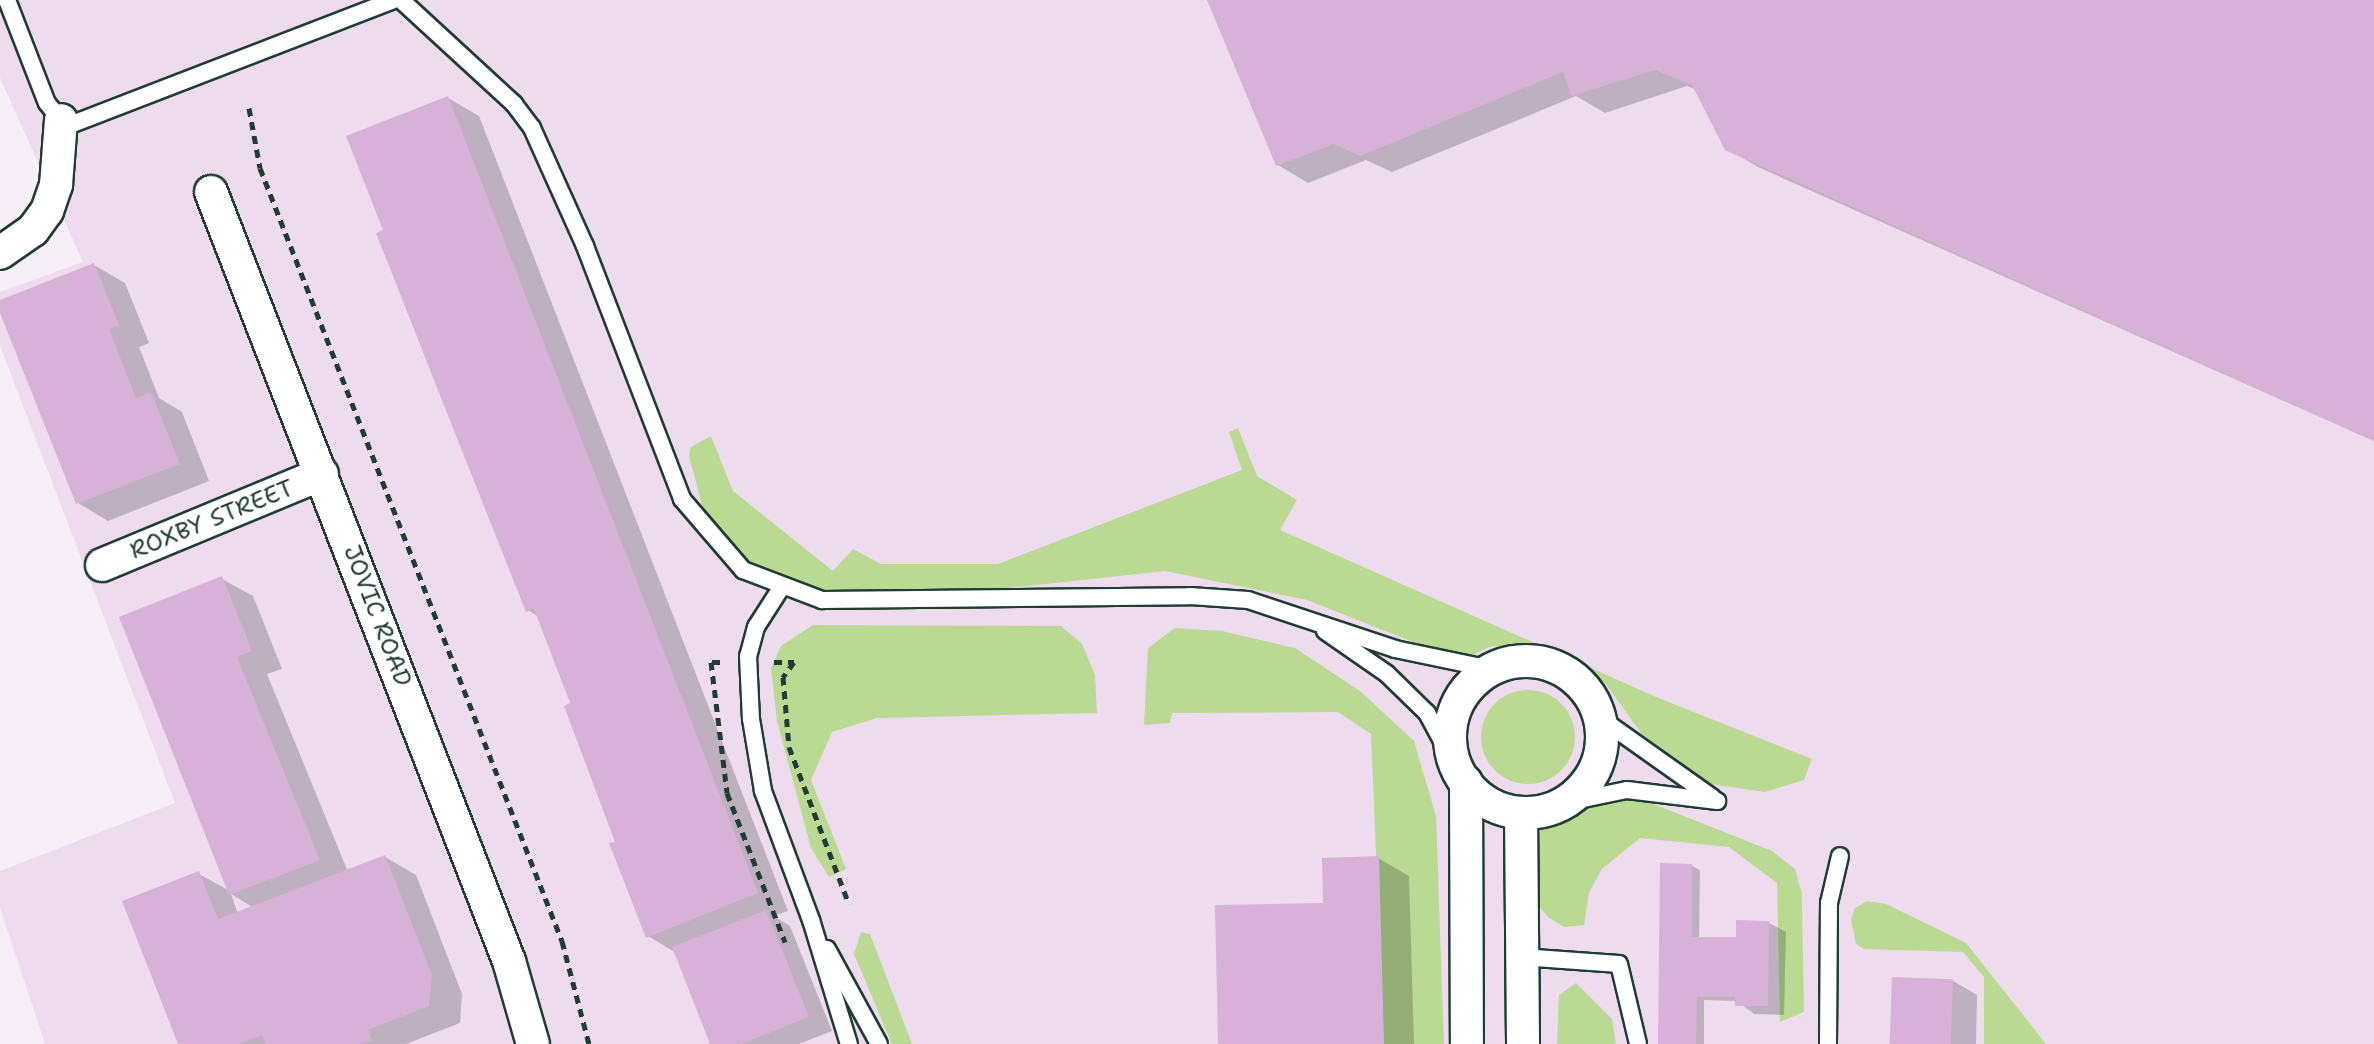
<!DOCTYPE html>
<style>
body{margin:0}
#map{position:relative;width:2374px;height:1044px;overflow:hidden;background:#f7eff7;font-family:"Shantell Sans",sans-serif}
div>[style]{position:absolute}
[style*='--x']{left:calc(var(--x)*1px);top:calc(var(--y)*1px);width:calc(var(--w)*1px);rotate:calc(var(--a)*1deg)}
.built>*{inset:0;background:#eedcee}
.green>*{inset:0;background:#bada93}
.round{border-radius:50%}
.shadow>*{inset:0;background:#0003}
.building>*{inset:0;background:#d8b1d8;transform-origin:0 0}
.path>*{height:5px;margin-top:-2.5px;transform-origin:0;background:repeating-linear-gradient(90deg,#1f3d34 0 8px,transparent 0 14px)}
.roads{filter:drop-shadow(2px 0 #1f3d34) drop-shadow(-2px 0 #1f3d34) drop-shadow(0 2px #1f3d34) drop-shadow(0 -2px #1f3d34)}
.service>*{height:16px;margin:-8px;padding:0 8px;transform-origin:8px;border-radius:8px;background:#fff}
.minor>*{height:32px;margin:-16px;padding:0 16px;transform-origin:16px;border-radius:16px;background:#fff}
.minor>.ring{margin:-16px;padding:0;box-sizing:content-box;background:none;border:32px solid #fff;border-radius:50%}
span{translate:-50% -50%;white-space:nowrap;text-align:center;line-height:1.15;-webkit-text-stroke:6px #fff;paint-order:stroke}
.street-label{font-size:24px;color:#1f3d34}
</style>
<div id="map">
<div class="built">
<div style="clip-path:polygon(0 0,2374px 0,2374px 1044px,45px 1044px,0 908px,0 871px,175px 803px,0 346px,0 292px,83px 262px,0 78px)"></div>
</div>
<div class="green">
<div style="clip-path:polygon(1238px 428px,1257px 476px,1297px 500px,1280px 530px,1656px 697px,1812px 759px,1804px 780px,1765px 792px,1711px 784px,1642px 734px,1605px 683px,1524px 644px,1489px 647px,1461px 661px,1307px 600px,1165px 571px,889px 601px,781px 588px,711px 539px,689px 456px,691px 447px,711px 436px,733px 491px,833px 571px,853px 549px,881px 564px,998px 564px,1242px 470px,1229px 432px)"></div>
<div style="clip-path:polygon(813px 625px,1061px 626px,1082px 644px,1095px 675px,1097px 713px,877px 718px,832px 732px,811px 780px,846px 869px,829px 877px,811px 848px,777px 721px,771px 668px,781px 646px)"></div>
<div style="clip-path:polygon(1175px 628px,1222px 631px,1295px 648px,1360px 691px,1414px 741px,1436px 816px,1444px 1044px,1384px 1044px,1371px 734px,1338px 712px,1172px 713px,1170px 723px,1144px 725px,1148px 648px)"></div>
<div class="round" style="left:1481px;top:690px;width:94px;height:94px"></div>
<div style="clip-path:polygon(1636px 797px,1772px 851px,1795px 869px,1802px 894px,1804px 1012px,1780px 1022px,1777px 883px,1729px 847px,1640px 838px,1602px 869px,1589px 892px,1584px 925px,1564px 927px,1549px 918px,1524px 889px,1524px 844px,1546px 811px,1564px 803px)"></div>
<div style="clip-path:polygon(1867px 901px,1886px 904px,1966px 943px,2046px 1044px,1984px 1044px,1984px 977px,1963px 952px,1864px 949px,1856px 944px,1851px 920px,1855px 908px)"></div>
<div style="clip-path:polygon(861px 932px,870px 934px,912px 1044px,892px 1044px,854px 954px)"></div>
<div style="clip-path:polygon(1576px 983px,1612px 1019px,1616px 1044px,1557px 1044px,1559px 995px)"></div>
</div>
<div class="shadow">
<div style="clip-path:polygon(1209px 0,2374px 0,2374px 441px,1758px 167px,1727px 149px,1697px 90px,1687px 86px,1605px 113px,1576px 96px,1392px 172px,1366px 160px,1308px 183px,1278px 165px)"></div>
<div style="clip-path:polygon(448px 98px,479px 116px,788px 911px,773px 916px,790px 926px,832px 1031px,799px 1044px,712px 1044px,676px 953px,648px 936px,572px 704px,539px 617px,528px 610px,385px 231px)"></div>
<div style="clip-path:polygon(94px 265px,125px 283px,149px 343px,139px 347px,159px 398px,182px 412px,209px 481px,108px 521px,78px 503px,0 307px,0 302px)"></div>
<div style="clip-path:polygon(evenodd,222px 579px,253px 596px,282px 669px,267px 674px,348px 872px,385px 857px,416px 875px,462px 994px,460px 1023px,406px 1044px,180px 1044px,199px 874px,230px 891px,222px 579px,231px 894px,254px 908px,238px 914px,231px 894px)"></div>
<div style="clip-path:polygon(1378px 858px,1409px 876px,1414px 1044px,1220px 1044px,1325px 905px)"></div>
<div style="clip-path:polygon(1692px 866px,1700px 870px,1699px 939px,1738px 939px,1769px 923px,1786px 932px,1784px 1015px,1754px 1014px,1737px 1001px,1704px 1000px,1704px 1044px,1660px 1044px)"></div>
<div style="clip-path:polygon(1953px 981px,1977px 995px,1976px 1044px,1892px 1044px)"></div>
</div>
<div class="building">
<div style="clip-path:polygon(1207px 0,2374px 0,2374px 441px,1725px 150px,1692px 85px,1655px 70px,1572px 96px,1563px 72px,1360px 156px,1334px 144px,1276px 166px)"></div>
<div style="clip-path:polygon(448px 96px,758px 893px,646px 938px,609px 843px,615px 842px,564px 706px,570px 703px,534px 609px,526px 612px,451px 423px,376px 233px,383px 230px,346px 136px)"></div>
<div style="clip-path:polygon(94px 263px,119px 325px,109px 329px,136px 398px,151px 392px,180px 464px,76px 504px,0 313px,0 300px)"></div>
<div style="clip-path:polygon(222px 576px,252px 651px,237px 657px,320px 860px,229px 895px,119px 617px)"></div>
<div style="clip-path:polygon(385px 855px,432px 975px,429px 1006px,368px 1030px,372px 1040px,362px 1044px,266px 1044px,262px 1035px,238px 1044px,178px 1044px,122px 901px,199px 871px,218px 919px)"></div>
<div style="clip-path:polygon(1379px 856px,1384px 1044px,1218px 1044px,1215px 905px,1323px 903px,1322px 858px)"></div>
<div style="clip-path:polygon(1660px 863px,1692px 864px,1692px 937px,1736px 937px,1736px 920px,1769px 921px,1768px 1006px,1735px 1006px,1735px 997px,1697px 997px,1696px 1044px,1658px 1044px)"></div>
<div style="clip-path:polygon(766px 910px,809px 1017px,741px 1044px,710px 1044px,672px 947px)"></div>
<div style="left:1892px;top:977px;width:61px;height:67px;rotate:2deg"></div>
</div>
<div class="path">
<div style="--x:249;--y:108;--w:61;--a:79.6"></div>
<div style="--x:260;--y:168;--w:830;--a:68.66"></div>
<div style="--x:562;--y:941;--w:106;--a:75.3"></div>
<div style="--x:720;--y:662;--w:9;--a:180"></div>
<div style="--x:711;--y:662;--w:132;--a:83"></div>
<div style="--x:727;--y:793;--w:160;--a:68.7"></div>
<div style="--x:774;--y:662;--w:20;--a:0"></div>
<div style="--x:794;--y:662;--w:19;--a:126"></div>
<div style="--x:783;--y:677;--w:70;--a:85.1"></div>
<div style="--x:789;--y:747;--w:168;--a:69.1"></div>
</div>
<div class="roads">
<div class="service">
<div style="--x:7;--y:0;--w:110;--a:68.8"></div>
<div style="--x:47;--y:103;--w:22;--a:51"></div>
<div style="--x:61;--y:120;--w:14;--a:12"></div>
<div style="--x:75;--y:123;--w:341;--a:-21.1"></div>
<div style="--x:401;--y:0;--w:154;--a:42.6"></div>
<div style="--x:514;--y:104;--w:30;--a:53"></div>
<div style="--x:532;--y:128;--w:129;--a:65.8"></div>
<div style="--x:585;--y:246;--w:271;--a:69"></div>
<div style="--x:682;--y:499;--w:94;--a:49.3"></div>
<div style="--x:743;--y:570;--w:85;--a:20.8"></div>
<div style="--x:822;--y:600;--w:368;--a:-0.6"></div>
<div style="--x:1190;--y:596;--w:58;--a:3.9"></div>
<div style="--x:1248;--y:600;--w:155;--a:18.4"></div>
<div style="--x:1395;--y:649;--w:98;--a:11.8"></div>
<div style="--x:781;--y:588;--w:46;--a:122.7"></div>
<div style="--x:756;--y:627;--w:30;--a:105"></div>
<div style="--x:748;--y:656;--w:63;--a:87.3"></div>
<div style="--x:751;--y:719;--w:73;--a:80.5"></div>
<div style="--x:763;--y:791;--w:138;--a:69.6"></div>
<div style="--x:811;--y:920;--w:130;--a:73"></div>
<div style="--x:1325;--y:631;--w:75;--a:34.7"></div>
<div style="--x:1387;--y:674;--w:56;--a:44.3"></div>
<div style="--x:1427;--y:713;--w:59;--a:61.7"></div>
<div style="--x:1600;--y:718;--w:138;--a:35.3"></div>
<div style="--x:1564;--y:803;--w:64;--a:-11.7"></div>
<div style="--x:1627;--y:790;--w:91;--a:7"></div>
<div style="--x:827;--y:949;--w:108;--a:61.3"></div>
<div style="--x:1521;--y:957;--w:98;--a:4.1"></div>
<div style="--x:1619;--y:964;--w:82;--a:76.6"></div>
<div style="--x:1828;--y:1044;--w:141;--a:-89.6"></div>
<div style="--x:1829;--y:903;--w:48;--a:-76.8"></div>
</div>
<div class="minor">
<div style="--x:211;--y:192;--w:825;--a:68.82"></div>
<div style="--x:509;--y:961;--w:86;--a:73.9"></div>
<div style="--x:0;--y:253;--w:40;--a:-34.9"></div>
<div style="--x:33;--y:230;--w:24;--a:-54"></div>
<div style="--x:47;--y:211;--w:28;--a:-71"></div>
<div style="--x:56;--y:185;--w:65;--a:-85.6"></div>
<div style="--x:102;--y:565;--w:238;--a:-22.5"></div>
<div class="ring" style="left:1450px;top:661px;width:120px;height:120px"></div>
<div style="--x:1466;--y:782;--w:262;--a:89.8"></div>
<div style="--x:1521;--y:813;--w:231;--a:89.5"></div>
</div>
</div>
<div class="street-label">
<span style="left:212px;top:520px;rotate:-22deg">ROXBY STREET</span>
<span style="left:377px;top:616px;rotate:69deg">JOVIC ROAD</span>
</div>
</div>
